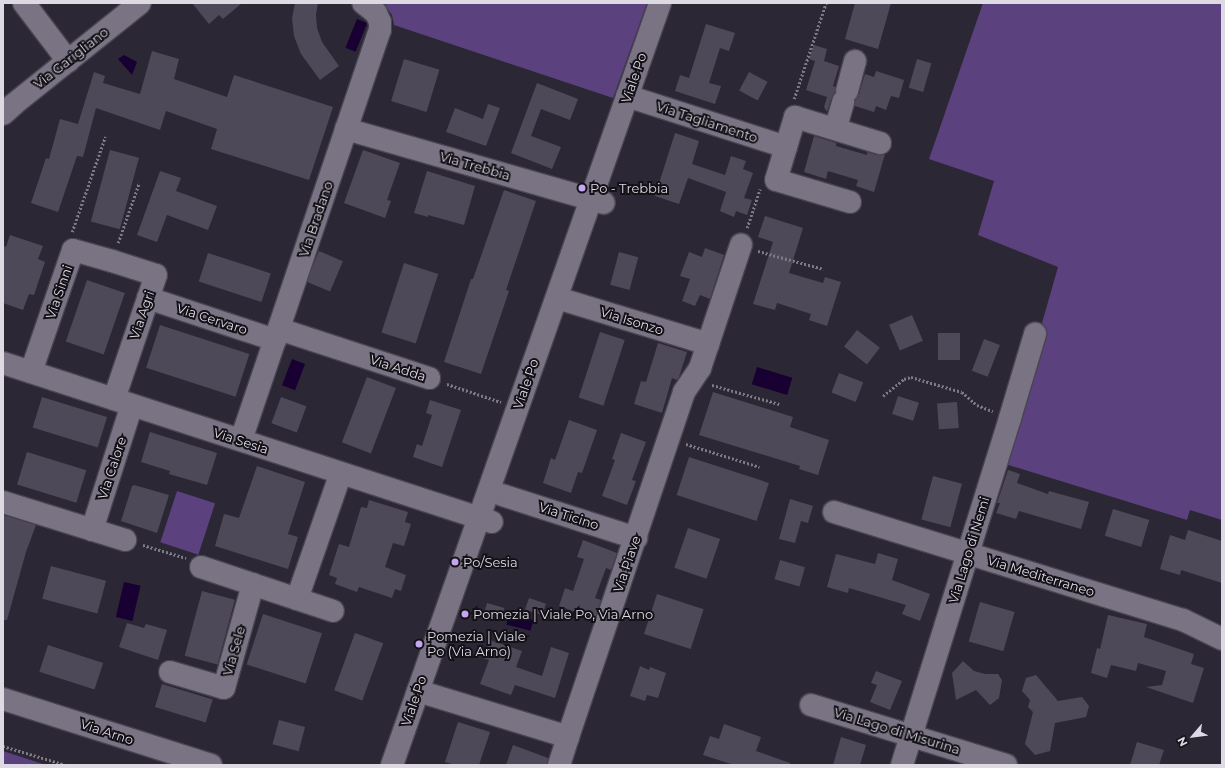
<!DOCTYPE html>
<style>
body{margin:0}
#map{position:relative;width:1225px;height:768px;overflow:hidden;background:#2c2734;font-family:Montserrat,sans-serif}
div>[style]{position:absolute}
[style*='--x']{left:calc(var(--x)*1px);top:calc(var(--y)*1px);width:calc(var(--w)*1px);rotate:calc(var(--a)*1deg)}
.green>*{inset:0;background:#5b417d;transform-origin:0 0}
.water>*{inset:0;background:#190032;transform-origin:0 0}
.building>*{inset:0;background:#4e4958;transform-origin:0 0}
.path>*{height:2.5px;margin-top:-1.25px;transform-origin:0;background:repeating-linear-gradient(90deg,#7e7a85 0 2px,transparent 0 4px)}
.roads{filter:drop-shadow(1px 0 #484450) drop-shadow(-1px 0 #484450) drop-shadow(0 1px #484450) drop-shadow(0 -1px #484450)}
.minor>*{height:22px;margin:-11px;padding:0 11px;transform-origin:11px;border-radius:11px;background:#797383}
.dots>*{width:11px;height:11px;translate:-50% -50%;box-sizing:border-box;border:2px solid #131117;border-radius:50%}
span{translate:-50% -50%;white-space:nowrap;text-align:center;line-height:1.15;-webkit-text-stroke:4px #131117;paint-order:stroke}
.street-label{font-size:13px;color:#dddae3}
.poi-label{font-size:13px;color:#dddae3}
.left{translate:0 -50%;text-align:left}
.frame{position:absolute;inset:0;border:4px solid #dddae3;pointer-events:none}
.north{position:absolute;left:1173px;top:716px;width:40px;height:40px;-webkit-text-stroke:3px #131117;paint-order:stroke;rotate:242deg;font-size:11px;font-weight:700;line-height:16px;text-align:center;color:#dddae3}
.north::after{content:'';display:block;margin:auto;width:14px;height:18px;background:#dddae3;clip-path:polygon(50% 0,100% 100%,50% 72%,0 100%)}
</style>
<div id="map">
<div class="green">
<div style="clip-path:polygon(383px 3px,647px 3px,613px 98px,394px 25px,392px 15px)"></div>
<div style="clip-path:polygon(983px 3px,1222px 3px,1222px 520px,1190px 510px,1187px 520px,1002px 463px,1058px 267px,978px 235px,994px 181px,929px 159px)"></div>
<div style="left:177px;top:491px;width:40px;height:54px;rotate:18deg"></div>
<div style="clip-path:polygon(3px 751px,46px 765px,3px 765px)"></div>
</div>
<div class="water">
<div style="left:357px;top:19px;width:11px;height:31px;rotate:22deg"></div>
<div style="clip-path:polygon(124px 55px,137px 62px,132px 75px,118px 59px)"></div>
<div style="left:292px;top:359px;width:14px;height:28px;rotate:21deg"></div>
<div style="left:757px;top:367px;width:37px;height:18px;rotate:17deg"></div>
<div style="left:124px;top:582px;width:17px;height:36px;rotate:13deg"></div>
<div style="left:509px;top:614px;width:25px;height:11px;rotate:14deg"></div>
</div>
<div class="building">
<div style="clip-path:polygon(192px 3px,242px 3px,223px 19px,219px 15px,209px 24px)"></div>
<div style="clip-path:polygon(295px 3px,318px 3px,316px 14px,317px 28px,322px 42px,339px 66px,320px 80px,301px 54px,294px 36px,292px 18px)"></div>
<div style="clip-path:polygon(855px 3px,891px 3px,878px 49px,845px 39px)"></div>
<div style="clip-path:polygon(706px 24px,735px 33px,729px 51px,720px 48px,709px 83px,721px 86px,715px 104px,675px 91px,680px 75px,689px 78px)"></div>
<div style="clip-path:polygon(814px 45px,827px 49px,824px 61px,839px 66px,833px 86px,835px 87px,835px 93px,831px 99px,827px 112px,824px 107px,827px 97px,806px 90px,815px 61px,809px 59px)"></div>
<div style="clip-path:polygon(152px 51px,179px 59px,174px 79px,227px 97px,234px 75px,333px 107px,309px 180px,211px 149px,217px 129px,166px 111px,160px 130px,96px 108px,83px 157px,77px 156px,58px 212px,31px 203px,46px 158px,49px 159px,60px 119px,78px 124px,94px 72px,105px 76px,103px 83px,140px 94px)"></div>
<div style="left:404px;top:59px;width:37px;height:44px;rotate:17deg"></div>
<div style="left:917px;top:59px;width:15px;height:30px;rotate:16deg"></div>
<div style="clip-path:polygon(876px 71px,904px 80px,899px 98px,891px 96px,886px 110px,876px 106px,874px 112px,855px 106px,855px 100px,859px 94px,865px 74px,874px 77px)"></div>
<div style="left:749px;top:72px;width:21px;height:21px;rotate:28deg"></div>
<div style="clip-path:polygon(537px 83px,578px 99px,570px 120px,541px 109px,531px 136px,561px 147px,552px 169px,511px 153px)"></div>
<div style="clip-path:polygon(488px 104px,500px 108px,486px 146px,446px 132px,455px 108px,483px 119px)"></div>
<div style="clip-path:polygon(675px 133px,699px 141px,692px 164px,725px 175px,731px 156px,746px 161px,743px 169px,753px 173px,744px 198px,752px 200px,747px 215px,736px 211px,734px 217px,720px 211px,726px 192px,688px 178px,679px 204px,655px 196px)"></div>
<div style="clip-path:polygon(814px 136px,836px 143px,836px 146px,867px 155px,867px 152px,877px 155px,885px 154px,874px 192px,856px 186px,858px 180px,828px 171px,826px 179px,804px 172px)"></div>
<div style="left:110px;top:150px;width:30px;height:74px;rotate:15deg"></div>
<div style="clip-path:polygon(363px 150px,400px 163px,387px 200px,391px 201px,385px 218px,344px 203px)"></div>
<div style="clip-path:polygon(160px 171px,181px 178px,176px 191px,217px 206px,208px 230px,167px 215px,157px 242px,137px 235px)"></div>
<div style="clip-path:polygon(427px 171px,475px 186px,464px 225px,428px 215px,428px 217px,414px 213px)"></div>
<div style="clip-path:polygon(504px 190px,536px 201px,506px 290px,509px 291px,481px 374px,444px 362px,471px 279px,473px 279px)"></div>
<div style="clip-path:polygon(765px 216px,803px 228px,789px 273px,823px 283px,825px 277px,841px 282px,827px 326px,809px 320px,811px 314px,777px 303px,775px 310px,753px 304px,773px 242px,758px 237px)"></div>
<div style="clip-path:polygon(10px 235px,43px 246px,38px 259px,45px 262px,34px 295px,29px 294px,23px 310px,3px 303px,3px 245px,6px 247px)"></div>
<div style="clip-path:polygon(705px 248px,724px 255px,710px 299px,700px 295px,695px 306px,682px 301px,690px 279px,680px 276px,689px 252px,702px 257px)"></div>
<div style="left:319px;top:251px;width:26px;height:33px;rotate:23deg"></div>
<div style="left:619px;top:252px;width:20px;height:34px;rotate:15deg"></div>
<div style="left:208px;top:253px;width:66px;height:30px;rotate:18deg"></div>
<div style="left:404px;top:263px;width:36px;height:73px;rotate:18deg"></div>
<div style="left:87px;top:280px;width:40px;height:65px;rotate:19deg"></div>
<div style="left:912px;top:315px;width:28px;height:25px;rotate:67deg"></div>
<div style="left:160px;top:325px;width:94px;height:45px;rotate:18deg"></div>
<div style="left:857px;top:330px;width:29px;height:21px;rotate:38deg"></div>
<div style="left:600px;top:332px;width:26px;height:69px;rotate:18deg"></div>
<div style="left:938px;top:333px;width:22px;height:27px"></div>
<div style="left:984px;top:339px;width:17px;height:34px;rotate:21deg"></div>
<div style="clip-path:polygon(658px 343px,687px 352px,679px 377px,677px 380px,672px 378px,662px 413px,634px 404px,641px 381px,646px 382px)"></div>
<div style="left:839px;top:373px;width:26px;height:21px;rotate:21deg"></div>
<div style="left:367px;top:377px;width:31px;height:70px;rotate:21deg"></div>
<div style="clip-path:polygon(713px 392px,793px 417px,790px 427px,829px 440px,818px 475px,799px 469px,800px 466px,699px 435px)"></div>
<div style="left:898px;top:396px;width:22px;height:19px;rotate:18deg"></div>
<div style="left:42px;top:397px;width:68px;height:32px;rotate:17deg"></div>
<div style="left:281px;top:397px;width:27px;height:28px;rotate:20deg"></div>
<div style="clip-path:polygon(430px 400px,461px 410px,442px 467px,413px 457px,417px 444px,422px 446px,432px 415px,426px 413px)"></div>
<div style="left:957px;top:402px;width:26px;height:20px;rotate:86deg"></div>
<div style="clip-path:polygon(569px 420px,597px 430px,582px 473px,578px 472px,571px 493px,543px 483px,551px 458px,555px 460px)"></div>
<div style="clip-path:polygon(150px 432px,217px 453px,207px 485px,169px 474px,170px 471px,141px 462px)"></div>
<div style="clip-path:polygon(621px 433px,646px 442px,632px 480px,636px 481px,627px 505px,602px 496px,615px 460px,612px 459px)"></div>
<div style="left:27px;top:452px;width:62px;height:34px;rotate:17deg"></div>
<div style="left:689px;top:457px;width:84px;height:40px;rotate:18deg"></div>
<div style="clip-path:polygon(257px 466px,305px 482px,288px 534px,298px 537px,288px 569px,215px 546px,224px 514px,239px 518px)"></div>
<div style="clip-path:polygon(1008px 470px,1020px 474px,1017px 483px,1048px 494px,1049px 491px,1089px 502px,1081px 529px,1019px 511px,1016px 519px,996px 513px,1000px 503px,997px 503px)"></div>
<div style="left:933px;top:476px;width:30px;height:45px;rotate:15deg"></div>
<div style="clip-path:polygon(134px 485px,169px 495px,157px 533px,121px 521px,132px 486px)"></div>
<div style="clip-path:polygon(790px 499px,813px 506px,808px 523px,801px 521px,795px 543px,779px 539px)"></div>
<div style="clip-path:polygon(369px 500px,408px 512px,405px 522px,411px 524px,404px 546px,393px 543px,385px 567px,406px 575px,401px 591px,395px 589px,392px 598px,359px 587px,357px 592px,335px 584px,337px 578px,329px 575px,339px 544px,349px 547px,361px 507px,367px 508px)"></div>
<div style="left:1113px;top:509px;width:38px;height:28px;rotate:17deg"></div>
<div style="clip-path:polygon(3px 515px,36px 525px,26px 552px,7px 620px,3px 620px)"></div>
<div style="left:688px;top:528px;width:34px;height:42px;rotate:19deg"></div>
<div style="clip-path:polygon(1188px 530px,1222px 541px,1222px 583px,1181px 570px,1180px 575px,1160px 569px,1170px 535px,1185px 540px)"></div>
<div style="clip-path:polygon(583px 540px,617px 553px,611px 570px,606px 568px,595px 598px,601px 600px,595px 619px,559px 606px,565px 588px,573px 591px,584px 559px,577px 557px)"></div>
<div style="clip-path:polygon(878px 553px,898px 559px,892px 580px,930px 594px,920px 621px,902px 614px,906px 605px,849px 588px,848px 593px,827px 587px,836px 554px,875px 564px)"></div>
<div style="left:780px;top:560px;width:26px;height:20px;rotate:16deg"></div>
<div style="left:51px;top:566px;width:57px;height:34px;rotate:15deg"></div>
<div style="left:202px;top:591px;width:34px;height:67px;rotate:15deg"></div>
<div style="left:657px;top:594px;width:49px;height:42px;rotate:18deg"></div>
<div style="left:529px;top:598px;width:18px;height:12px;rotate:19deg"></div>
<div style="left:980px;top:602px;width:36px;height:41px;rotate:16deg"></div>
<div style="left:487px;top:603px;width:18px;height:12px;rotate:16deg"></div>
<div style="left:263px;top:614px;width:62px;height:53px;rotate:18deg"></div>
<div style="clip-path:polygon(1108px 615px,1147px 624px,1144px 637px,1194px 654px,1191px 664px,1204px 668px,1193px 703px,1146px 687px,1162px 685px,1166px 671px,1138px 663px,1136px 671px,1111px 665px,1107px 678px,1091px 673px,1097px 648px,1100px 649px)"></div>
<div style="clip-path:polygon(127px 623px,144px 628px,146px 624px,167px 630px,158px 660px,119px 647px)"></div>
<div style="left:355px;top:633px;width:30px;height:61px;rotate:20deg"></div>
<div style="clip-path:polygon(490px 640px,522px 651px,516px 667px,542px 676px,551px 647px,569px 653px,555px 698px,515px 685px,511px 695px,480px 684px,489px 660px,483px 658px)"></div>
<div style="left:48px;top:645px;width:58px;height:28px;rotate:18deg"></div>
<div style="clip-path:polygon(963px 661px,974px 671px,985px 674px,998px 674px,1002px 680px,999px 698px,990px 705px,976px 690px,956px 700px,952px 673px)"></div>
<div style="clip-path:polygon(640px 666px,649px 670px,650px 667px,666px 673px,658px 698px,647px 695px,645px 701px,630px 696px)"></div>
<div style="clip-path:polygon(876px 671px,902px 681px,890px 710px,870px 702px,877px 685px,871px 683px)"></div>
<div style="clip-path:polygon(1036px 675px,1058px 701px,1082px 697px,1089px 706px,1086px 717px,1055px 723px,1050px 751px,1035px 755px,1025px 744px,1033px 712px,1028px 707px,1030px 700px,1022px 691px,1026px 678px)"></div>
<div style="left:162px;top:684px;width:53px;height:24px;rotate:17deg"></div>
<div style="left:279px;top:720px;width:27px;height:25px;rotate:15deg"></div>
<div style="clip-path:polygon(458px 722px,490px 732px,479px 765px,455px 765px,445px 762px)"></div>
<div style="clip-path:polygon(724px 724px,761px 737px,756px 751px,790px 763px,790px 765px,734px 765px,703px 755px,710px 736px,719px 739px)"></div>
<div style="clip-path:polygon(841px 737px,866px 745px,860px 765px,833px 765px)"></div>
<div style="clip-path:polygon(1137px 742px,1164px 750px,1159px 765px,1130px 765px)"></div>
<div style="clip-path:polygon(513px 745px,548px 758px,547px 765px,506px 765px)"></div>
</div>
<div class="path">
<div style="--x:794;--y:99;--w:101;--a:-71.6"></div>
<div style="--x:747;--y:228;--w:41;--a:-71.6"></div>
<div style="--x:72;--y:232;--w:101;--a:-70.8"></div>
<div style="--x:118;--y:243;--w:64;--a:-70.7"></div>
<div style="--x:758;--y:251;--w:68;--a:15.3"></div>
<div style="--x:447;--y:384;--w:57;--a:18.4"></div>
<div style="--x:712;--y:385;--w:70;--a:15.8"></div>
<div style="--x:883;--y:396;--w:27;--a:-39"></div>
<div style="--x:904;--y:379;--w:7;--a:-16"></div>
<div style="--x:911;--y:377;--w:53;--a:16.4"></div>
<div style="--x:962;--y:392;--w:20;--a:41"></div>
<div style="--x:977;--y:405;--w:17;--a:21"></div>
<div style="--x:686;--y:444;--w:77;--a:17.3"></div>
<div style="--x:143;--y:545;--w:45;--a:16.8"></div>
<div style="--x:3;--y:746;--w:66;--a:16.8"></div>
</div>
<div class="roads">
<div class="minor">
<div style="--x:24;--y:3;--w:73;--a:52.8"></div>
<div style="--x:847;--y:91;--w:31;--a:-75"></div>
<div style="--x:627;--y:96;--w:167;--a:17.8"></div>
<div style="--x:3;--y:114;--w:15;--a:-42"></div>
<div style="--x:14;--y:104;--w:161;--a:-38.7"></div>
<div style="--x:838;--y:120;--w:19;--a:-74"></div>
<div style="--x:346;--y:129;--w:268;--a:16"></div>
<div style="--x:850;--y:202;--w:77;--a:-163.4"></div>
<div style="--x:776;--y:180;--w:66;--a:-73.2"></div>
<div style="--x:795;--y:117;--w:89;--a:17"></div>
<div style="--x:148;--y:298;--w:134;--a:18.3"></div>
<div style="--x:557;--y:298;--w:158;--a:16.9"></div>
<div style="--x:279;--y:329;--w:158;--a:18.1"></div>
<div style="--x:3;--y:363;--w:514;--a:18.01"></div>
<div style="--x:31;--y:372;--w:129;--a:-71"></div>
<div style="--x:73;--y:250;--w:41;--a:15.8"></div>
<div style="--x:112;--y:261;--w:46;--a:17.7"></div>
<div style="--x:156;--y:275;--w:131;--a:108.7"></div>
<div style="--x:241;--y:440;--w:433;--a:-71.3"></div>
<div style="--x:380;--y:30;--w:8;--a:-90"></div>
<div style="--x:380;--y:22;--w:10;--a:-114"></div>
<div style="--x:376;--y:13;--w:16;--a:-142"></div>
<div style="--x:502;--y:495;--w:141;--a:17.8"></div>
<div style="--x:3;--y:502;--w:128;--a:17.3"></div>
<div style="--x:834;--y:512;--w:365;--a:17.2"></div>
<div style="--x:1183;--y:620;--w:43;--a:26"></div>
<div style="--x:92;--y:530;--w:131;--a:-72.3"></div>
<div style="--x:201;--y:567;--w:139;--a:18.4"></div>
<div style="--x:297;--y:599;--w:133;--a:-70.8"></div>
<div style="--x:170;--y:672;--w:56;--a:16.5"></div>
<div style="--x:224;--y:688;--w:108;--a:-74.4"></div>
<div style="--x:418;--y:691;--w:157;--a:17"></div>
<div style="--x:568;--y:737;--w:364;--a:-71.4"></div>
<div style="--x:684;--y:392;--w:29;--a:-56"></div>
<div style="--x:700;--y:368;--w:130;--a:-71.6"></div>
<div style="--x:3;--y:699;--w:218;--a:17.6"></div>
<div style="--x:811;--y:705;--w:204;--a:17.1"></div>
<div style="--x:392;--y:765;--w:808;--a:-70.62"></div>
<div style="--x:559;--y:765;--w:29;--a:-72"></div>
<div style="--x:902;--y:765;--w:363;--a:-72.7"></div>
<div style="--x:1010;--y:418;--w:88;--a:-73.4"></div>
</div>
</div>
<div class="dots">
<div style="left:582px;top:188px;background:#c5a7f1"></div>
<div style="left:455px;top:562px;background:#c5a7f1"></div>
<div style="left:465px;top:614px;background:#c5a7f1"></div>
<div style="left:419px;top:644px;background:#c5a7f1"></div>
</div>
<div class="street-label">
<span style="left:71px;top:58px;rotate:-38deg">Via Garigliano</span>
<span style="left:634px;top:78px;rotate:-71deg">Viale Po</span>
<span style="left:707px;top:122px;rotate:18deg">Via Tagliamento</span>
<span style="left:475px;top:166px;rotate:16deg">Via Trebbia</span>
<span style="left:316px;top:219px;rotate:-71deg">Via Bradano</span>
<span style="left:59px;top:292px;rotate:-71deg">Via Sinni</span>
<span style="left:142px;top:315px;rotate:-71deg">Via Agri</span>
<span style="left:212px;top:319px;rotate:18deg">Via Cervaro</span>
<span style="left:632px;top:321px;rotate:17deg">Via Isonzo</span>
<span style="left:398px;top:368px;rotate:18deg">Via Adda</span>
<span style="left:526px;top:384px;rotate:-71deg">Viale Po</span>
<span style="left:241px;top:441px;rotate:18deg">Via Sesia</span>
<span style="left:112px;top:468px;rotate:-72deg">Via Calore</span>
<span style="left:569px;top:516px;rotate:18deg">Via Ticino</span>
<span style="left:969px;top:550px;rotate:-73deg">Via Lago di Nemi</span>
<span style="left:627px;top:564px;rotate:-71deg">Via Piave</span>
<span style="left:1041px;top:576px;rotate:17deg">Via Mediterraneo</span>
<span style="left:234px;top:651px;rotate:-74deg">Via Sele</span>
<span style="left:414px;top:701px;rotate:-71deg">Viale Po</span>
<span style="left:897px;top:731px;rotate:17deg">Via Lago di Misurina</span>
<span style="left:107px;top:732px;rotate:18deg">Via Arno</span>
</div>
<div class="poi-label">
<span class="left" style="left:590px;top:188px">Po - Trebbia</span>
<span class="left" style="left:463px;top:562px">Po/Sesia</span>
<span class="left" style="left:473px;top:614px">Pomezia | Viale Po, Via Arno</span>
<span class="left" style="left:427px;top:644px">Pomezia | Viale<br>Po (Via Arno)</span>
</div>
<div class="frame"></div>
<div class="north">N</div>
</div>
